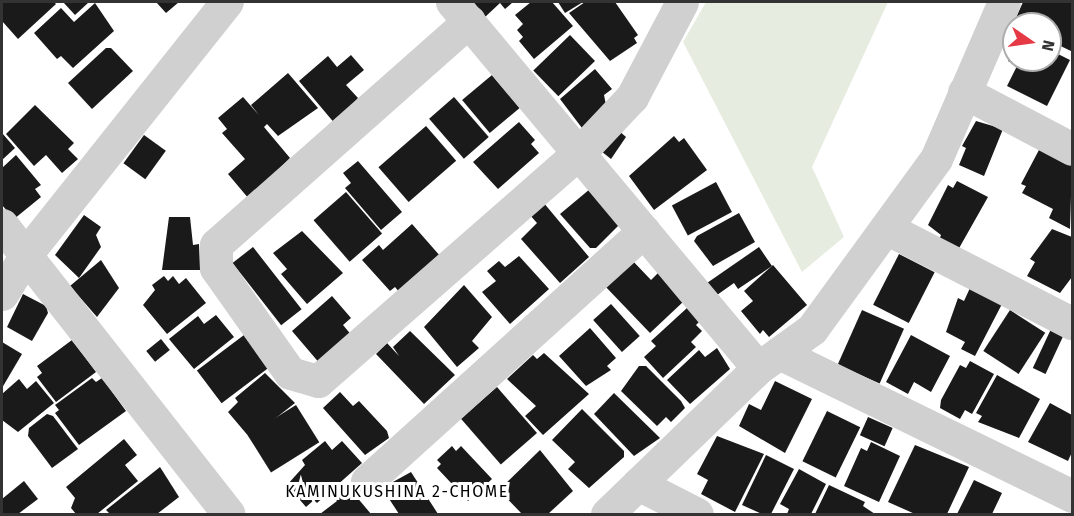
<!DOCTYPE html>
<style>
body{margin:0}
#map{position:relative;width:1074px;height:516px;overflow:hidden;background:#fff;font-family:"Fira Sans",sans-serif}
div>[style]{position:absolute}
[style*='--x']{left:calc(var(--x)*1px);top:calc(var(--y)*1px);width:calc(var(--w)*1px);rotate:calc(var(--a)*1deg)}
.green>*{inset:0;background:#e6ecdf}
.building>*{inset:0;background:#1a1a1a;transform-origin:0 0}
.minor>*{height:33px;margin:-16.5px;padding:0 16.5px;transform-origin:16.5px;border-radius:16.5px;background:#d0d0d0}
span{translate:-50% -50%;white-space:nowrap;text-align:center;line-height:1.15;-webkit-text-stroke:6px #fff;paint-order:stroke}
.neighbourhood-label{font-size:16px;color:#000;letter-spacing:1.5px}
.frame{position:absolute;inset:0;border:3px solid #333;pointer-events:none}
.north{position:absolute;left:1002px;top:12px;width:60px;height:60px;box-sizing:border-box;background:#fff;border:2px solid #adadad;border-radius:50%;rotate:103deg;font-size:16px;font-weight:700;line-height:24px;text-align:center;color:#333}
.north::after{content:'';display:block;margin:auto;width:21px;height:27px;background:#e63946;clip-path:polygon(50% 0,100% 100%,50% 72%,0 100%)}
</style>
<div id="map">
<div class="green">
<div style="clip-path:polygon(706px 2px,888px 2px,812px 167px,844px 237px,802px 272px,683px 42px)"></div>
</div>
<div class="building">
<div style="clip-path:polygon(2px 2px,54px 2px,56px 4px,18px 39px,2px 21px)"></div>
<div style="clip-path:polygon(63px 2px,89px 2px,75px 15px)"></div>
<div style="clip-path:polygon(156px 2px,179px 2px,166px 13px)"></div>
<div style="clip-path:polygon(469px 2px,513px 2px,505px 9px,500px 3px,484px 18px)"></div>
<div style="clip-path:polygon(531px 2px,552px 2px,573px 26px,534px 59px,519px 41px,523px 37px,517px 30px,523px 24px,515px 15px)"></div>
<div style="clip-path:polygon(558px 2px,583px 2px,565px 13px)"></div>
<div style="clip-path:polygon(585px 2px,615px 2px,638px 35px,634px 38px,637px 43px,610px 61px,569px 13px)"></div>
<div style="clip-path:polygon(1023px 2px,1072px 2px,1071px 51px,1050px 41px,1050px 24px,1015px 20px)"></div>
<div style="clip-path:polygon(95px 3px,114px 31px,73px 68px,61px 56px,57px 59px,34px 33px,61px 8px,74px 22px)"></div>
<div style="left:570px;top:35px;width:36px;height:51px;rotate:46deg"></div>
<div style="clip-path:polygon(106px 48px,111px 48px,133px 71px,92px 109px,68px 83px)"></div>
<div style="clip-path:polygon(1014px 50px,1014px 60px,1050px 60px,1050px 50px,1070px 60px,1047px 106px,1007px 86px,1017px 66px,1008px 61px)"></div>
<div style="clip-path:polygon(351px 55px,364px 70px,346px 85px,358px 98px,336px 125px,299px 81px,328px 56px,337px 67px)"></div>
<div style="clip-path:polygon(595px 69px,612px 89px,604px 95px,606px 105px,582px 128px,560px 99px)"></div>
<div style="clip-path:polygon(288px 73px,318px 108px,278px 136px,267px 124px,264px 127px,290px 158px,249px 199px,228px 174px,245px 159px,222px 133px,227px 129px,218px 118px,243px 97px,259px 115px,251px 105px)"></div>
<div style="left:492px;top:75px;width:43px;height:39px;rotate:50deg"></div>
<div style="left:454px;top:97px;width:53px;height:33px;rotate:49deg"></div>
<div style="clip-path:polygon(35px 105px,74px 143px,68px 149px,78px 159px,62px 173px,46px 155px,34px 166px,6px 134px)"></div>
<div style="clip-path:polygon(976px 121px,1003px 129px,984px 176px,959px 165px,966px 148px,962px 146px)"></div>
<div style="clip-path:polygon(519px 122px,535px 140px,531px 144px,539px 153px,498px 189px,473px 162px)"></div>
<div style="left:426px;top:126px;width:46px;height:63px;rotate:49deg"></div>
<div style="clip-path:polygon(618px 130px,626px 137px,611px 159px,601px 151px)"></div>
<div style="clip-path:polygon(2px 133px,15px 148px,2px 160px)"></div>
<div style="left:144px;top:135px;width:27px;height:35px;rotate:36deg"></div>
<div style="clip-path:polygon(674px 136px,679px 142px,684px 138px,707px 170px,654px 210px,629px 176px)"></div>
<div style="clip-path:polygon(1040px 148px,1072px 164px,1070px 229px,1049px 218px,1053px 209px,1022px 193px,1026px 186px,1021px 184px)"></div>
<div style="clip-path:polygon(16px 155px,41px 185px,35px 189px,41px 197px,14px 219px,2px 205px,2px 168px)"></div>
<div style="clip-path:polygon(358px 161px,402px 212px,381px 230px,345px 188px,351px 183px,343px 173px)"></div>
<div style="clip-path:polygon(957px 181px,988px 197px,958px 250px,939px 240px,941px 235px,928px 225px,948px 185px,953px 188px)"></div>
<div style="left:716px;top:182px;width:34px;height:50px;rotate:62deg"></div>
<div style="clip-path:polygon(590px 189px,620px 224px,596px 248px,590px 248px,560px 214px)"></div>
<div style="left:346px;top:192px;width:55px;height:43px;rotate:49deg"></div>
<div style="clip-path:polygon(543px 202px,589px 257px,560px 283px,521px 239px,537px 223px,529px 214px)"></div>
<div style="clip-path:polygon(739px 213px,755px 242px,713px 266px,694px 241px,697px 236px)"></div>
<div style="clip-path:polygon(84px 215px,101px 227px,96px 235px,101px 247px,79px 278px,55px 255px)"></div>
<div style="clip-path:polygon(169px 217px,190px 217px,193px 245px,199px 244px,200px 270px,162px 270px)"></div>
<div style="clip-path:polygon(412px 224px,441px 257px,400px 293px,395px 287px,390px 291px,362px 260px,379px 245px,383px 250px)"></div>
<div style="clip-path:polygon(1052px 229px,1072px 237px,1072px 277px,1060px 293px,1027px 276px,1035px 262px,1030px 259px)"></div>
<div style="clip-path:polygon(302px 231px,343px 273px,307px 304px,281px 274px,287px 269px,273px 253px)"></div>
<div style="left:253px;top:247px;width:79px;height:26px;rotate:52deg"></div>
<div style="clip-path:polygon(759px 247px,772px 266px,738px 289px,734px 283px,717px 295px,707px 283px)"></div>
<div style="left:899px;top:254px;width:40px;height:57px;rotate:27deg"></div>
<div style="clip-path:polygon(519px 256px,549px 289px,510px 324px,482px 292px,496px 281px,487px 271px,499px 261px,505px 267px)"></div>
<div style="clip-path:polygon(630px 258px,651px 280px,658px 273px,684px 301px,650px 333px,603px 284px)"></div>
<div style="clip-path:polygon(101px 260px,119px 288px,97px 317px,70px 286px)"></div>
<div style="clip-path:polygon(773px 265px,807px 305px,769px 337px,763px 330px,760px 334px,741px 311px,753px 301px,744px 291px)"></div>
<div style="clip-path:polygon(164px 276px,168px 281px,173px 276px,179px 284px,186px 278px,206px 303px,167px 334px,143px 305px,155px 290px,152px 285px)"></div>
<div style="clip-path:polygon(464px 285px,492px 317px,472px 341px,479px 348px,457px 367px,424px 327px)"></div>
<div style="clip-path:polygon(970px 288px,1002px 304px,975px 356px,961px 349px,965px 342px,946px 332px,958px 298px,964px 301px)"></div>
<div style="clip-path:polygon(23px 294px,46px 306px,48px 313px,32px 341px,7px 327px)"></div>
<div style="clip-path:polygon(332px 296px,351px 318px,343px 325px,353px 337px,321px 365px,292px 331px)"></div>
<div style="left:611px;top:304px;width:43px;height:24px;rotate:48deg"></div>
<div style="clip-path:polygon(687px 308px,700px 321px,696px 325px,702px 331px,691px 342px,696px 347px,663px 378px,644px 357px,656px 346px,651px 341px)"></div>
<div style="left:862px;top:310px;width:46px;height:60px;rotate:24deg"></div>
<div style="left:1010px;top:310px;width:42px;height:49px;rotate:33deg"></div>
<div style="clip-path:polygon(216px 315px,234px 337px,194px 369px,169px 339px,198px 316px,204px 324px)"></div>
<div style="clip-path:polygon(590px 328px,616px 358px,607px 366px,611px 370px,586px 386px,559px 356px)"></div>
<div style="left:1051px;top:329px;width:14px;height:43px;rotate:25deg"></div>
<div style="clip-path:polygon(410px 331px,455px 375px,424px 404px,376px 354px,387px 343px,399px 356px,393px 347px)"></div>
<div style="left:244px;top:335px;width:41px;height:59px;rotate:53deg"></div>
<div style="clip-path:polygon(911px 335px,950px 356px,931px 392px,914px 382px,908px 394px,886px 382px)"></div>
<div style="left:161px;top:339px;width:14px;height:19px;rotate:51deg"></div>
<div style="clip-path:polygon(72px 340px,96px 372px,56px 402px,37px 377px,42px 373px,37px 366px)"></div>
<div style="clip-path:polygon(2px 342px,22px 354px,2px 388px)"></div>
<div style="clip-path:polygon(717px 348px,730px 369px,690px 404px,667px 380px,699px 350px,705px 357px)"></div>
<div style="clip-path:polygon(544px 353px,589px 394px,543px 435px,525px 416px,536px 406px,507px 379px,533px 355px,537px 359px)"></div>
<div style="clip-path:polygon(970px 361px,994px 374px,972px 414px,965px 410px,960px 419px,940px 408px,941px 400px,960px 365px,966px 368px)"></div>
<div style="clip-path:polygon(639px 366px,646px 366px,681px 401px,685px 408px,671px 422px,666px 417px,657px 426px,621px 391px)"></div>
<div style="clip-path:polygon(265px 373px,295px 403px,250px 438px,228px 412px,238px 402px,235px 398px)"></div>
<div style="clip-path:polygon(997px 375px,1040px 399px,1019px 438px,978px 422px,982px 416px,976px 413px)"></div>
<div style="clip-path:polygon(92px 378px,96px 382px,102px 378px,126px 411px,79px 445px,55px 413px,59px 410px,55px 405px)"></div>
<div style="clip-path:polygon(19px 379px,27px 389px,36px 381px,54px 403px,18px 432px,2px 420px,2px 394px)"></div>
<div style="clip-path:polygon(775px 381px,812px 399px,785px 453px,739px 426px,749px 404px,761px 410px)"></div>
<div style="left:497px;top:387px;width:61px;height:48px;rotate:49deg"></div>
<div style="clip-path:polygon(340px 392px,353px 406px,359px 401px,387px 431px,389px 438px,365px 455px,323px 408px)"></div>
<div style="clip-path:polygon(614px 393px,660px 438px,634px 456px,594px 414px)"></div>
<div style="clip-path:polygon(1050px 403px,1072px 415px,1072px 452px,1068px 461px,1028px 442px)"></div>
<div style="left:296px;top:405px;width:44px;height:57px;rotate:58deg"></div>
<div style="clip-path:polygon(582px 409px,624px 451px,624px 457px,589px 488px,568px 469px,575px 462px,552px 440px)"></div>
<div style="left:827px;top:411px;width:37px;height:56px;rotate:26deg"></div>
<div style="clip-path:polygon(47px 414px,53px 416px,78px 449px,52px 468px,28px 436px,29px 428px)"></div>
<div style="left:868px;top:417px;width:27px;height:20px;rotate:24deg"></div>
<div style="clip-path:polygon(717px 436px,764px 454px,735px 512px,701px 494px,708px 480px,697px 474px)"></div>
<div style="clip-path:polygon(124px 439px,137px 455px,125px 465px,138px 481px,97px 514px,76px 514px,71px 508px,75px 498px,66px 487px)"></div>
<div style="clip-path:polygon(325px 441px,332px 450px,342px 441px,362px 463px,317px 503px,314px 500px,306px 507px,287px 485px,305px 465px,302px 460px)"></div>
<div style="clip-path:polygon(871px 442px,900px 456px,879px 502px,844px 486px,861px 448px,867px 451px)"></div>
<div style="clip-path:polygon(915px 445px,969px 467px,947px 514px,915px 514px,888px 502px)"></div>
<div style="clip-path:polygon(452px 446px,456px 451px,461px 446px,492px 479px,468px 501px,437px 468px,441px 464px,437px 460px)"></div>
<div style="clip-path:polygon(540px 450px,573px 491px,548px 514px,522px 514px,499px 490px)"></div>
<div style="clip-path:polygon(766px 455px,794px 469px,771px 514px,762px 514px,742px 505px)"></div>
<div style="clip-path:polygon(160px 467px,179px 497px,157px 514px,110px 514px,106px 510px)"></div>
<div style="clip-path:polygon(799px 469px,826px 484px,811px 514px,787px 514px,789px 509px,780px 504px)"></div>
<div style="clip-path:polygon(411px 472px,438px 514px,399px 514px,382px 488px)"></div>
<div style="clip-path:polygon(974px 480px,1002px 493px,992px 514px,957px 514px)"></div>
<div style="clip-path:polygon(24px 481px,38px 499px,18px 514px,2px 514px,2px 499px)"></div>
<div style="clip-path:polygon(345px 483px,371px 514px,320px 514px,337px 501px,332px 494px)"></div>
<div style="clip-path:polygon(829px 485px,865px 502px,863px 506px,875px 514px,815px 514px)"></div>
</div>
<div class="minor">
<div style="--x:452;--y:2;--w:477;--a:50.1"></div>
<div style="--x:469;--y:21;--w:338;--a:138.5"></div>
<div style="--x:216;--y:245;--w:23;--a:90"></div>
<div style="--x:216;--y:268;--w:128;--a:54.8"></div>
<div style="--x:290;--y:373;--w:29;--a:16"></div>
<div style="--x:318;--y:381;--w:348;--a:-41.2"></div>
<div style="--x:580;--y:152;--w:76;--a:-46.6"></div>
<div style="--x:632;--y:97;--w:107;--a:-62.2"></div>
<div style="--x:964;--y:92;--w:122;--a:27.8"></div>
<div style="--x:2;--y:225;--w:367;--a:51.9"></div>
<div style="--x:886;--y:228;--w:209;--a:27.1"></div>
<div style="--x:2;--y:294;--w:48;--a:-58.6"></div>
<div style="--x:27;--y:253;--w:321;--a:-51.5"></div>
<div style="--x:779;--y:353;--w:326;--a:26"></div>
<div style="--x:367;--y:481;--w:373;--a:-42.1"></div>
<div style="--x:638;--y:484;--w:66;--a:27"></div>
<div style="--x:607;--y:514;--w:210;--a:-44"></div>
<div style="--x:758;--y:368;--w:67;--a:-35.8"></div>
<div style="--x:812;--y:329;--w:210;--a:-53.9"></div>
<div style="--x:936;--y:159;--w:171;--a:-66.6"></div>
</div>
<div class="neighbourhood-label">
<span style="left:397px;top:492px">KAMINUKUSHINA 2-CHOME</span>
</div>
<div class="frame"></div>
<div class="north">N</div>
</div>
